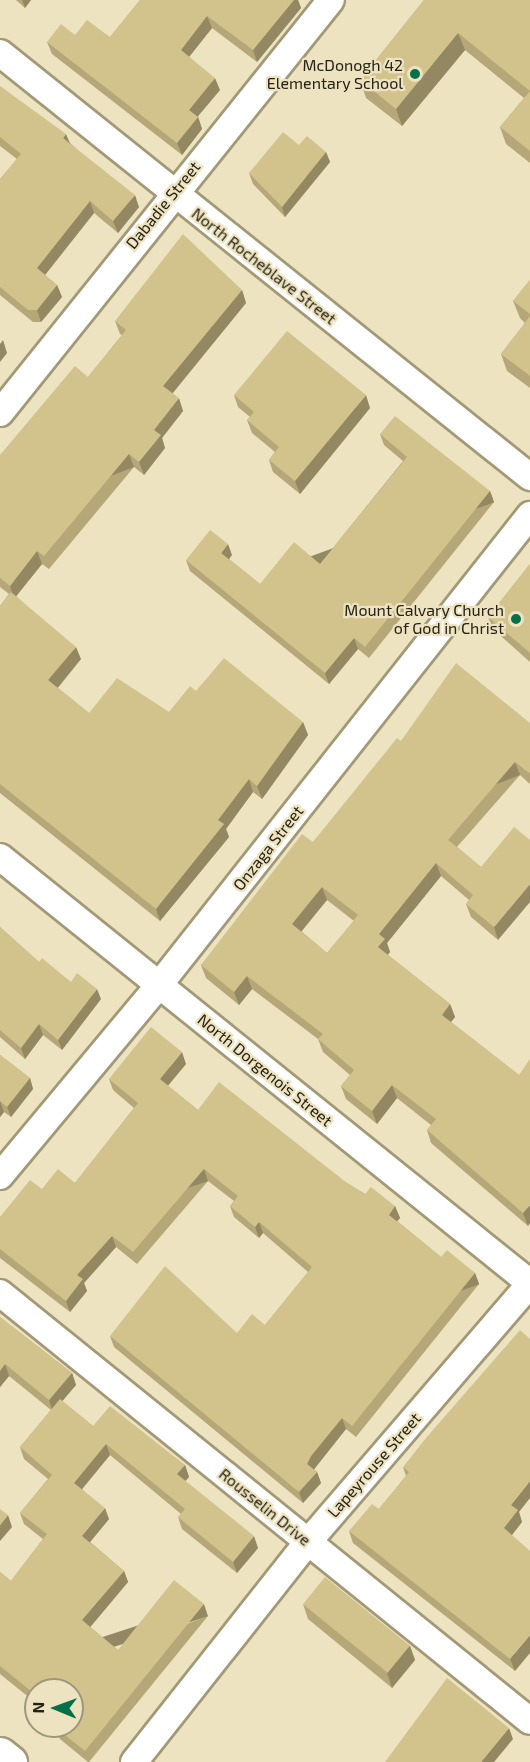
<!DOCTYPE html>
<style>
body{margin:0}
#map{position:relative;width:530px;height:1762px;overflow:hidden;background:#ede3c0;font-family:"Exo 2",sans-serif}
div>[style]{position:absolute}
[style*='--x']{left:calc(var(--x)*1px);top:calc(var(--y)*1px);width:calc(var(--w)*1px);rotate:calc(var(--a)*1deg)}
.roads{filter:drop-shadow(2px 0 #a29977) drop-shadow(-2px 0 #a29977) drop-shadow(0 2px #a29977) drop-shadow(0 -2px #a29977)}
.street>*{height:26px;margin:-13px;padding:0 13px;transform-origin:13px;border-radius:13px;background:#fff}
.primary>*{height:33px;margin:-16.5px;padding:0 16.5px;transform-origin:16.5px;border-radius:16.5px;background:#fff}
.wall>*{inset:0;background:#b5a778}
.shaded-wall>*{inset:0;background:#938862;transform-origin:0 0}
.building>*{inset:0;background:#d2c28c;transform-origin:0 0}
.dots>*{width:16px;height:16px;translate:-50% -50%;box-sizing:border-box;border:3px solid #ede3c0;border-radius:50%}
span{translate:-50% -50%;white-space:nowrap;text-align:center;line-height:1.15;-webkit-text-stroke:4.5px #ede3c0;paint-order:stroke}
.poi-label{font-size:16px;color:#262215}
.right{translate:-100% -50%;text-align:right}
.street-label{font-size:16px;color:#262215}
.north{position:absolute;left:24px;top:1678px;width:60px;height:60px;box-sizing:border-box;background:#ede3c0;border:2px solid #9d967c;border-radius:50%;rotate:271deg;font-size:16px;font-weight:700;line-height:24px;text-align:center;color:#262215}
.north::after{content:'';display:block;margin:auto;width:21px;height:27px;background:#05714a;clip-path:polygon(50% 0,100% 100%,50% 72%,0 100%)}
</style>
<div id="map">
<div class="roads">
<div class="street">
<div style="--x:0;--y:53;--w:679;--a:38.66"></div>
<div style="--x:0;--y:413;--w:529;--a:-51.29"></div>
<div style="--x:0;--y:857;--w:680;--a:38.79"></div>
<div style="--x:0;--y:1176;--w:249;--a:-50.2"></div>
<div style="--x:159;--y:985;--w:599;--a:-51.71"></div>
<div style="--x:0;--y:1293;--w:681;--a:38.92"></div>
<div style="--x:134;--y:1762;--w:280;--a:-51.7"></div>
<div style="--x:308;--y:1542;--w:340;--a:-49.3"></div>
</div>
<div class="primary">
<div style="--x:0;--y:1754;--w:13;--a:39"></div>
</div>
</div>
<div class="wall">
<div style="clip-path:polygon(16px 0,31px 0,25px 8px)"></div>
<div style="clip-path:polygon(140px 0,298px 0,301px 8px,257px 62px,212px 28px,189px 57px,220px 90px,198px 116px,202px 129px,182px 155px,52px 54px,47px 42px,75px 35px,110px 37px)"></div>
<div style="clip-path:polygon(424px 0,530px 0,530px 163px,506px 144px,500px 127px,524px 98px,465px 50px,402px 126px,366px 98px,360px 80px)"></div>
<div style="clip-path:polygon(0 86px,69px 142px,139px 207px,118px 233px,94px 213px,45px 275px,57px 285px,62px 297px,41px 322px,33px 322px,0 295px,0 179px,17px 159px,0 146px)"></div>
<div style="clip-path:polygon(326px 152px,330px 162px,285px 217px,253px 184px,249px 173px)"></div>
<div style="clip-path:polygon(530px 280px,530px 388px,507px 371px,501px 354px,525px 323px,520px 318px,513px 301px)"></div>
<div style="clip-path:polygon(242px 290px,246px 303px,172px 393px,183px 411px,162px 438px,165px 448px,144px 475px,134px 467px,49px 569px,42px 564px,16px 596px,81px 659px,58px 688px,89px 713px,169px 712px,196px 691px,303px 722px,308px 735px,262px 799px,253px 792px,226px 829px,229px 837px,160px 921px,0 793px,0 606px,9px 594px,0 587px,0 455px,88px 377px,122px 335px,120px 334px,115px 321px)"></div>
<div style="clip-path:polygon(234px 395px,370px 408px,300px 494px,273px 472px,269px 460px,275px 452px,252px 433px,247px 420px,250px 417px,238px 407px)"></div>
<div style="clip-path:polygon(380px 434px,490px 491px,494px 502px,369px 658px,358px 649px,329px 684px,190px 571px,186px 560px,232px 555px,229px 559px,260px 584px,320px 564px,403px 461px,384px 445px)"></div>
<div style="clip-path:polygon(530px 564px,530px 662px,493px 629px,488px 617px)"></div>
<div style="clip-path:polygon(evenodd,530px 723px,530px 784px,520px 775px,457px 847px,481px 867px,498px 940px,471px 917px,466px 904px,469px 900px,441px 876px,387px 943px,390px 952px,388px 955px,450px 1004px,455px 1017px,451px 1022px,519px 1075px,528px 1226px,431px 1143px,427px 1130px,431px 1125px,397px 1098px,377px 1124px,346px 1099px,341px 1086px,350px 1075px,323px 1052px,318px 1039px,252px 989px,239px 1005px,206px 978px,201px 965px,313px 842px,401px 741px,530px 723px,327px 900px,354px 921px,327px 953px,301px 931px,327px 900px)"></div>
<div style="clip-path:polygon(0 927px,39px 962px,71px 982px,101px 999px,62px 1050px,43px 1035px,25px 1059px,0 1037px)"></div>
<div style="clip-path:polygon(0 1055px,30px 1078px,33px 1089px,11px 1117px,4px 1112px,0 1117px)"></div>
<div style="clip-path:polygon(186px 1064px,168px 1086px,198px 1110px,347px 1183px,365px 1194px,395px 1206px,400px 1218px,397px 1221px,441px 1257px,475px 1273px,479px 1284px,356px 1437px,346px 1429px,315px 1468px,314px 1469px,317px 1472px,321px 1483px,303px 1503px,114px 1347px,110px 1336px,237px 1333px,265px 1325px,308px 1272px,263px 1233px,259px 1238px,234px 1217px,230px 1206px,234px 1201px,208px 1181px,137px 1264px,116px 1247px,84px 1283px,87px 1291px,70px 1312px,0 1258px,0 1217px,42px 1189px,75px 1183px,134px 1108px,113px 1090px,109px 1079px)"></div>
<div style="clip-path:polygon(0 1317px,72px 1373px,76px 1385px,62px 1401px,93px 1426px,185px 1465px,189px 1477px,185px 1481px,258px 1548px,237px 1573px,182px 1529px,178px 1517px,181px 1514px,110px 1455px,82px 1489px,109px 1519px,90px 1542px,124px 1571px,128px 1582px,90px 1627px,118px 1650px,208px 1616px,89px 1762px,88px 1762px,60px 1739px,56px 1728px,72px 1726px,36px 1690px,36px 1703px,0 1674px,0 1572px,11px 1581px,43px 1539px,24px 1524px,20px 1513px,48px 1479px,24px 1459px,20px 1447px,51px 1410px,9px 1376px,0 1387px)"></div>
<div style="clip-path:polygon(403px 1467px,519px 1512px,522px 1522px,512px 1535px,515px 1671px,353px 1543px,349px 1531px,379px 1509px,406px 1476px)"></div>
<div style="clip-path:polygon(303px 1604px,410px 1646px,415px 1660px,392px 1688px,308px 1619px)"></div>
</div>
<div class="shaded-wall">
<div style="clip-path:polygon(22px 0,31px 0,25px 8px)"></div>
<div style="clip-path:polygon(293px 0,298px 0,301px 8px,257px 62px,253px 50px)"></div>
<div style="clip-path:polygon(207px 16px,212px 28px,185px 62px,181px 50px)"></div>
<div style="clip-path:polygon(458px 33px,465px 50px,402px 126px,396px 109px)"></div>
<div style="clip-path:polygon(215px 78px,220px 90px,193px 122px,189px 110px)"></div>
<div style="clip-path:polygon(198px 117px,202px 129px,182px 155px,177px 143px)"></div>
<div style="clip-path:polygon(66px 134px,71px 146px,63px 138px)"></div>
<div style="clip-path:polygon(326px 152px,330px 162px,285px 217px,282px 207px)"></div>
<div style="clip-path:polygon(135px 195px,139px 207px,118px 233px,113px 221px)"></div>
<div style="clip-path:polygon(90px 201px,94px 213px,41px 280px,37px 268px)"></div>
<div style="clip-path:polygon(57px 285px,62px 297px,41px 322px,37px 310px)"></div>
<div style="clip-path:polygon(242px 290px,246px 303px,168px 399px,163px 386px)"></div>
<div style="clip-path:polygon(3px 340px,7px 353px,0 362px,0 344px)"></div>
<div style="clip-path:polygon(366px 395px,370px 408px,300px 494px,295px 481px)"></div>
<div style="clip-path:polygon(179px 398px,183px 411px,162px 438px,165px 448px,144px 475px,139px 462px,154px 430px)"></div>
<div style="left:129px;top:454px;width:14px;height:133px;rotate:69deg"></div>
<div style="left:490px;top:491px;width:12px;height:200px;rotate:70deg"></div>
<div style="clip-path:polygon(228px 544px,232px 555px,225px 564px,221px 553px)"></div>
<div style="clip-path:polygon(37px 551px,42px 564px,14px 599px,10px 586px)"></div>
<div style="clip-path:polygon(354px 638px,358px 649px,329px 684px,325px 673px)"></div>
<div style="clip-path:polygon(76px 647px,81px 659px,53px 693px,48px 680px)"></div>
<div style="clip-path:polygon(303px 722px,308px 735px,262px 799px,257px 786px)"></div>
<div style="left:515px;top:762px;width:14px;height:103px;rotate:69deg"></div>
<div style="clip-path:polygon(249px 779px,253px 792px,226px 829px,229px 837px,160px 921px,156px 909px,218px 820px)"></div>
<div style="clip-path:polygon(436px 863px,441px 876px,387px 943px,390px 952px,383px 960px,378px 947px,379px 934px)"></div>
<div style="clip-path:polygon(530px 884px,530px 902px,498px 940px,494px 927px)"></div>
<div style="clip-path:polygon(322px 887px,327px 900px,297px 937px,292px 924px)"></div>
<div style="clip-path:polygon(247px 976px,252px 989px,239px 1005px,234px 992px)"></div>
<div style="clip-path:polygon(97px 989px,101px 999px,62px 1050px,58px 1040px)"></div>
<div style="clip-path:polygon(450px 1004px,455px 1017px,446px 1028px,442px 1015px)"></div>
<div style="clip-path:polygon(39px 1024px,43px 1035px,25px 1059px,21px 1048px)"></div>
<div style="clip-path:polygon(182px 1052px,186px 1064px,164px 1090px,160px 1079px)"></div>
<div style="clip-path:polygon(30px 1078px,33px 1089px,11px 1117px,7px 1107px)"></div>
<div style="clip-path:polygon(392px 1085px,397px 1098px,377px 1124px,372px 1111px)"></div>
<div style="clip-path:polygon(0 1101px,4px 1112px,0 1117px)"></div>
<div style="left:204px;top:1169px;width:13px;height:109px;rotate:72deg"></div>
<div style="clip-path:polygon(530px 1205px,530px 1223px,528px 1226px,523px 1213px)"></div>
<div style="clip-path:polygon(395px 1206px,400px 1218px,393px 1226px,389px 1215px)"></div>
<div style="clip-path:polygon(259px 1222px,263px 1233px,259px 1238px,255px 1227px)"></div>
<div style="clip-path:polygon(112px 1236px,116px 1247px,84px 1283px,87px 1291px,70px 1312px,66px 1301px,77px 1275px)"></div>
<div style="left:475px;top:1273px;width:12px;height:196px;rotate:70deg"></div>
<div style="clip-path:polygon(5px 1364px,9px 1376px,0 1387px,0 1371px)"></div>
<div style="clip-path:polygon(72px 1373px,76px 1385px,53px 1412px,49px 1400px)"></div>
<div style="clip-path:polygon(342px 1418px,346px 1429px,315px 1468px,311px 1475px,307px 1464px,311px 1456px)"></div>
<div style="clip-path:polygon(106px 1444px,110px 1455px,78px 1494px,74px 1483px)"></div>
<div style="clip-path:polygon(185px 1465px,189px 1477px,181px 1486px,177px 1474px)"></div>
<div style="clip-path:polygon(317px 1472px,321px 1483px,303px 1503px,299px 1492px)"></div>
<div style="clip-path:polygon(530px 1481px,530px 1498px,519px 1512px,522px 1522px,508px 1540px,504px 1528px,511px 1505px)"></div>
<div style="clip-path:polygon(105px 1508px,109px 1519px,86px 1547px,82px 1536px)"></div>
<div style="clip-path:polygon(8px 1515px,12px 1527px,0 1541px,0 1525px)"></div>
<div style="clip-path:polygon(254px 1536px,258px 1548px,237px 1573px,233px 1562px)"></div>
<div style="clip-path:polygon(124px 1571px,128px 1582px,87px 1631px,82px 1620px)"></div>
<div style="left:204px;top:1604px;width:13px;height:189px;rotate:72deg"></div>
<div style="clip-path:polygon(530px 1635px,530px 1653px,515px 1671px,510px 1659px)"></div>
<div style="clip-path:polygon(410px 1646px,415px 1660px,392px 1688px,387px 1673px)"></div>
<div style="clip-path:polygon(509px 1728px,513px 1739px,494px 1762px,481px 1762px)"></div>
</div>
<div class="building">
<div style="clip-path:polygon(140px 0,294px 0,253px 50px,207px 16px,181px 50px,215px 78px,189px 110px,198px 117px,177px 143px,47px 42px,61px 24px,75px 35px,87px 20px,110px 37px)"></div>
<div style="clip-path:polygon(424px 0,530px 0,530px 151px,500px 127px,530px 91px,458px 33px,396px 109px,360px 80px)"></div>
<div style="clip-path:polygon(0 86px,66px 134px,63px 138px,135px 195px,113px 221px,90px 201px,37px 268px,57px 285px,37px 310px,28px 310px,0 287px,0 179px,21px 154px,0 137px)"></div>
<div style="clip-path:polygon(283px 132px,299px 145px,307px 136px,326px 152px,282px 207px,249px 173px)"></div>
<div style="clip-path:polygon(183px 234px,242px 290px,163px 386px,179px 398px,154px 430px,161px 435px,139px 462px,129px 454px,44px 556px,37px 551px,10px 586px,0 578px,0 455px,75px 366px,88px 377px,126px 330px,115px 321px)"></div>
<div style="clip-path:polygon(530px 280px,530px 314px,513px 301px)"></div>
<div style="clip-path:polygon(530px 316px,530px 376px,501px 354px)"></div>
<div style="clip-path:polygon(287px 331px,366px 395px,295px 481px,269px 460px,279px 447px,247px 420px,254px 412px,234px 395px)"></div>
<div style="clip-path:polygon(395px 416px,490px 491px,365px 647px,354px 638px,325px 673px,186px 560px,210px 530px,228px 544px,221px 553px,260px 584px,294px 542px,320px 564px,407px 457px,380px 434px)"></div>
<div style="clip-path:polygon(530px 564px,530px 653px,488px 617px)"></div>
<div style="clip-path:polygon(11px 592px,76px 647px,48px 680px,89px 713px,117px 678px,169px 712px,190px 686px,196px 691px,224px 658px,303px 722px,257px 786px,249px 779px,218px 820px,224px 824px,156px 909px,0 784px,0 606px)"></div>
<div style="clip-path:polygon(evenodd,456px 663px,530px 723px,530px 772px,529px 773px,515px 762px,448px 840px,481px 867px,514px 827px,530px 840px,530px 884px,494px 927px,466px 904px,473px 895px,436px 863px,379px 934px,385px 939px,378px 947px,450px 1004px,442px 1015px,519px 1075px,530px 1059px,530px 1205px,523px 1213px,427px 1130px,436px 1119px,392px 1085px,372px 1111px,341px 1086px,354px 1070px,318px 1039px,323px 1034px,247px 976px,234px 992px,201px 965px,302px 834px,313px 842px,397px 738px,401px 741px,456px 663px,322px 887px,358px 915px,327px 953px,292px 924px,322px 887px)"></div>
<div style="clip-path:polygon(0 927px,39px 962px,42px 958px,71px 982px,77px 973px,97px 989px,58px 1040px,39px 1024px,21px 1048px,0 1030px)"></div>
<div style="clip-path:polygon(151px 1027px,182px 1052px,160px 1079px,198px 1110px,219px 1082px,347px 1183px,365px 1194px,371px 1187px,395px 1206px,389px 1215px,441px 1257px,447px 1250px,475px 1273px,352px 1426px,342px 1418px,311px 1456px,307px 1464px,317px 1472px,299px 1492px,110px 1336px,165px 1266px,237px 1333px,252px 1314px,265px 1325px,312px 1267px,259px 1222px,255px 1227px,230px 1206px,238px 1196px,204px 1169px,133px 1252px,112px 1236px,77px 1275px,83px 1279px,66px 1301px,0 1249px,0 1217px,30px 1180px,42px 1189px,58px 1169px,75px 1183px,138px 1103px,109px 1079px)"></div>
<div style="clip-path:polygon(0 1055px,30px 1078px,7px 1107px,0 1101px)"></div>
<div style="clip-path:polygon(0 1317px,72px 1373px,49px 1400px,5px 1364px,0 1371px)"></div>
<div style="clip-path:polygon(520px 1330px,530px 1339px,530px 1481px,511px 1505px,518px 1510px,504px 1528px,530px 1551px,530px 1635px,510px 1659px,349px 1531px,372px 1504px,379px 1509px,409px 1472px,403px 1467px,426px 1438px)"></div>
<div style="clip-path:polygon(60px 1399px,93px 1426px,110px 1406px,185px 1465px,177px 1474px,254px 1536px,233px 1562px,178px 1517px,185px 1509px,106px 1444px,74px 1483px,105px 1508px,82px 1536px,124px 1571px,82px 1620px,118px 1650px,174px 1580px,204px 1604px,85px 1751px,56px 1728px,58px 1726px,72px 1726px,72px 1690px,36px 1690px,36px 1695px,0 1666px,0 1572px,11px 1581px,47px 1534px,20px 1513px,52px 1475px,20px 1447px)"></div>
<div style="clip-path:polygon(0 1509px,8px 1515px,0 1525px)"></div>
<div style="left:325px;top:1577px;width:109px;height:35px;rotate:39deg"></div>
<div style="clip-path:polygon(447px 1678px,509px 1728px,481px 1762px,385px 1762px)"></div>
</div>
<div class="dots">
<div style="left:415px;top:74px;background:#05714a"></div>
<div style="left:516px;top:619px;background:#05714a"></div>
</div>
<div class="poi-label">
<span class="right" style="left:403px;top:74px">McDonogh 42<br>Elementary School</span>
<span class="right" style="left:504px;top:619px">Mount Calvary Church<br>of God in Christ</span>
</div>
<div class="street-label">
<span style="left:163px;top:205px;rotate:-51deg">Dabadie Street</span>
<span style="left:264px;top:266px;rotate:38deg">North Rocheblave Street</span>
<span style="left:268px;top:848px;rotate:-52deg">Onzaga Street</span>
<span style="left:265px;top:1070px;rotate:39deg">North Dorgenois Street</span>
<span style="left:374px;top:1465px;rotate:-49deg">Lapeyrouse Street</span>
<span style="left:265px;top:1507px;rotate:39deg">Rousselin Drive</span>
</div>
<div class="north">N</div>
</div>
